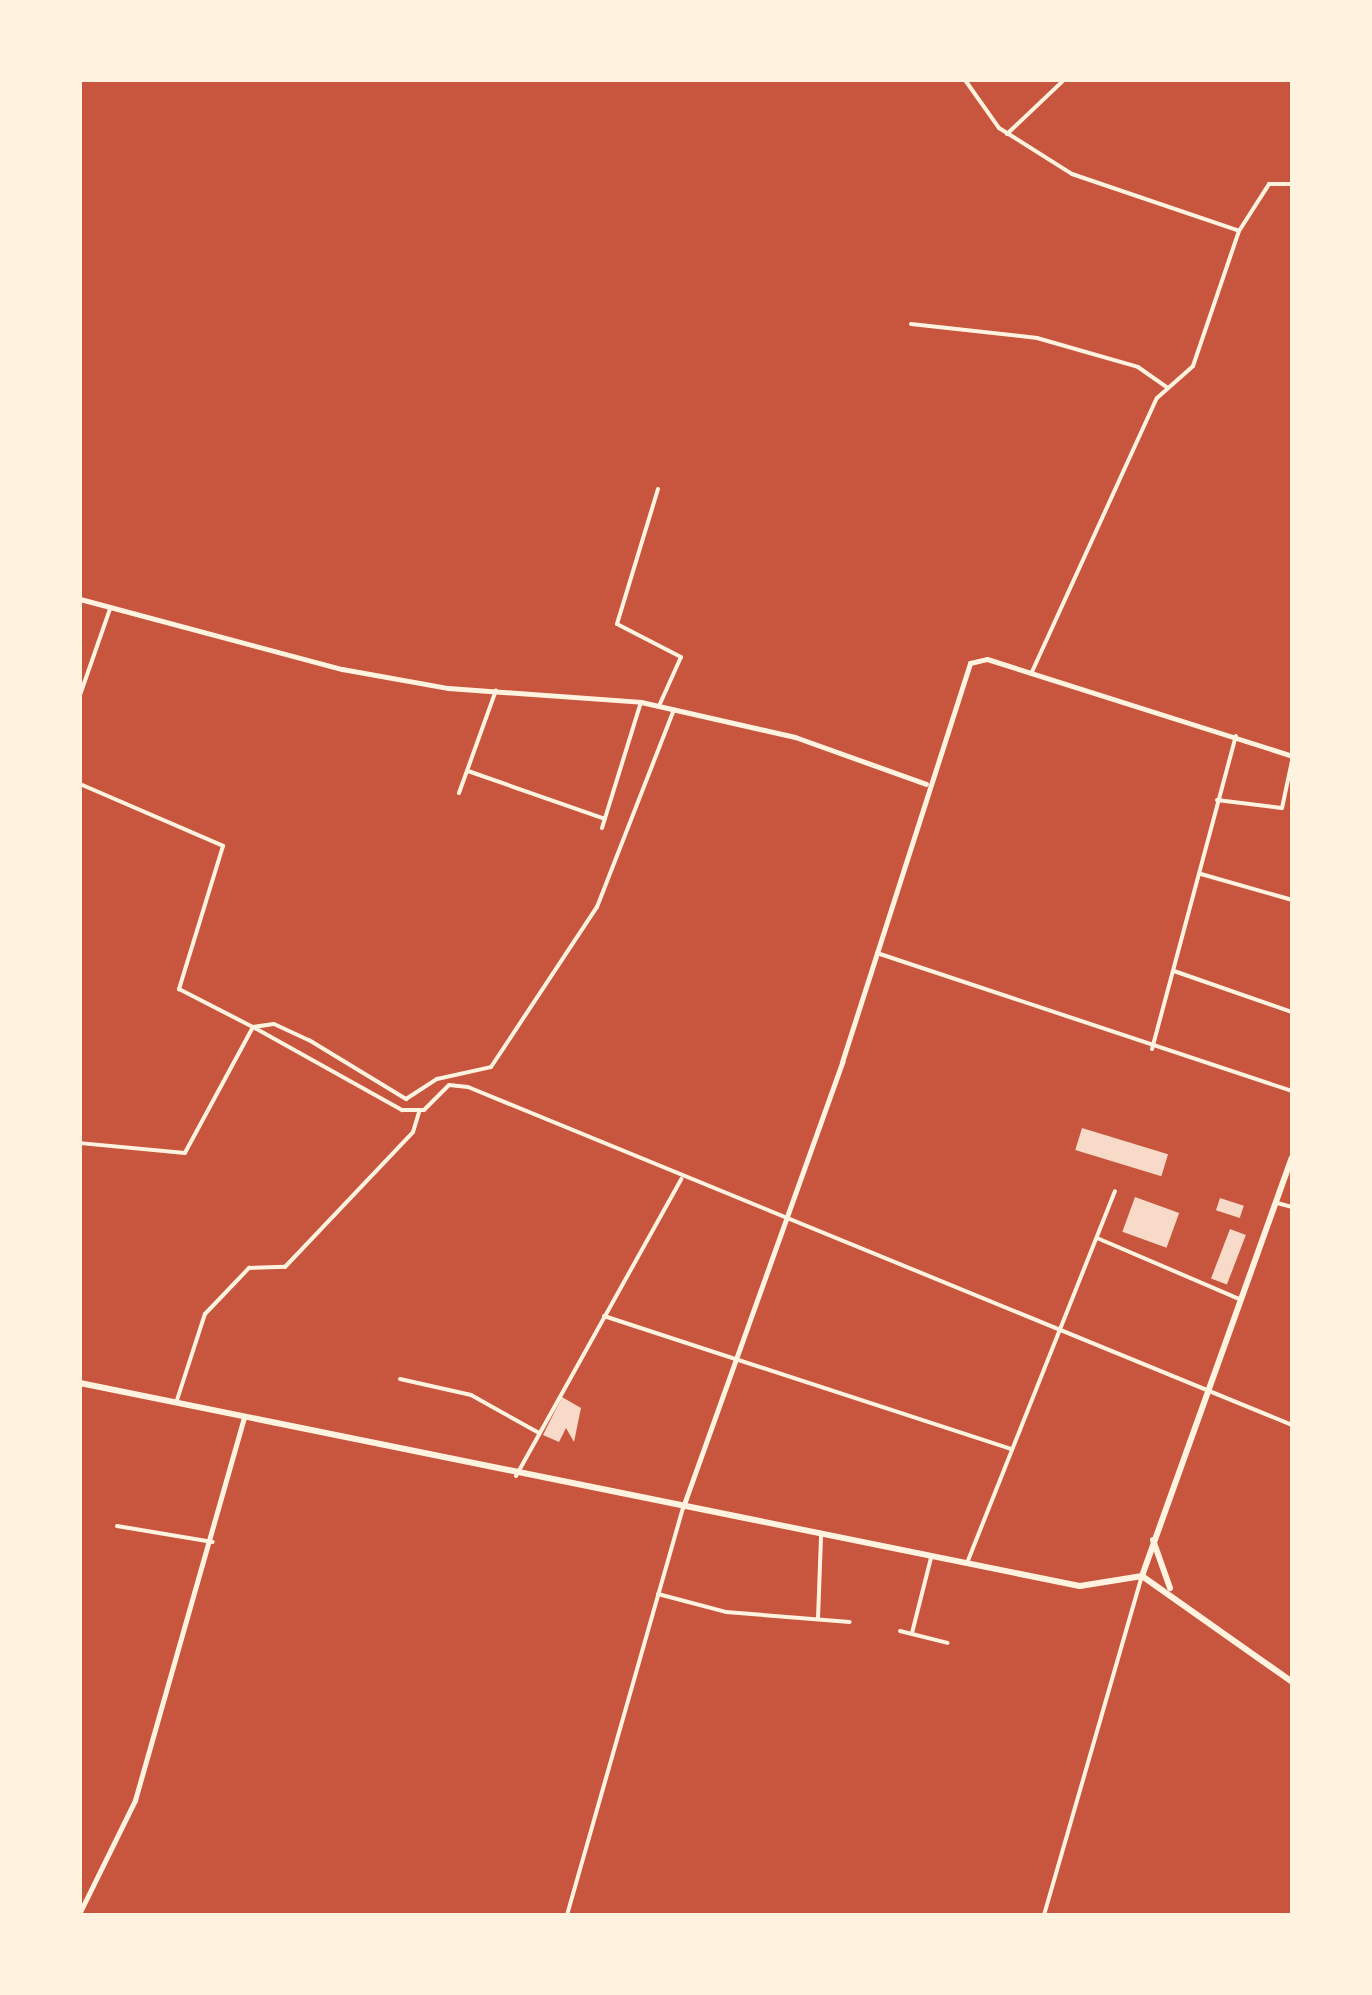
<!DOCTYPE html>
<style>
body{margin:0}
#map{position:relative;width:1372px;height:1995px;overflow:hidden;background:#c8553d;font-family:Mulish,sans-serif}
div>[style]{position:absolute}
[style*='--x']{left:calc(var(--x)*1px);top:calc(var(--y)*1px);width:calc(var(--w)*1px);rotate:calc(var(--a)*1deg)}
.building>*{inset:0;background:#f7dbc8;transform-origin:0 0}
.minor>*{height:4px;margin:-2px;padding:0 2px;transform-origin:2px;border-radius:2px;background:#fff3e0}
.tertiary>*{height:5px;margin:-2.5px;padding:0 2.5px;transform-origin:2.5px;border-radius:2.5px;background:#fff3e0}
.secondary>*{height:6px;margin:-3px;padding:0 3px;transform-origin:3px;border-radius:3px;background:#fff3e0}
span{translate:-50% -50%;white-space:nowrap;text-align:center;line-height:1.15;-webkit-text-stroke:9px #fff3e0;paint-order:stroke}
.frame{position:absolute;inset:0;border:82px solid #fff3e0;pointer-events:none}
</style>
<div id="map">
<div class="building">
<div style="left:1082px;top:1128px;width:90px;height:23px;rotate:17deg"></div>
<div style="left:1135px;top:1197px;width:47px;height:37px;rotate:20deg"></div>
<div style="left:1220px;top:1198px;width:25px;height:13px;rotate:18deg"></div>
<div style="left:1230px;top:1229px;width:17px;height:53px;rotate:21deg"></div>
<div style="clip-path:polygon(562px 1397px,581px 1408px,574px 1442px,566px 1428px,559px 1442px,543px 1435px)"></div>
</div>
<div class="minor">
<div style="--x:965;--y:80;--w:59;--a:54.7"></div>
<div style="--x:999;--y:128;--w:86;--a:32.2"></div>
<div style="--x:1072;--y:174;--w:176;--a:18.8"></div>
<div style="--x:1007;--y:134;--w:79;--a:-43.5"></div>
<div style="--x:911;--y:324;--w:127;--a:6.3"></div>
<div style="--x:1037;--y:338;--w:105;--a:16"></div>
<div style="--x:1138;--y:367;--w:35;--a:35"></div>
<div style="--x:658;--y:489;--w:141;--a:106.9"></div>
<div style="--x:617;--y:624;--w:72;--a:27.3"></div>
<div style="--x:681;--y:657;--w:54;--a:114.2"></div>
<div style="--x:1031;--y:674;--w:303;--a:-65.5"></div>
<div style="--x:1157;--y:398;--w:48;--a:-41.6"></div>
<div style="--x:1193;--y:366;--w:143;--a:-71.2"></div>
<div style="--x:1239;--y:231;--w:56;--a:-57.4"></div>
<div style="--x:1269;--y:184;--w:23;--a:0"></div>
<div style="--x:80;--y:695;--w:91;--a:-70.8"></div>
<div style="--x:468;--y:771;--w:145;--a:19.3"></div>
<div style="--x:80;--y:784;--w:156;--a:23.4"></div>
<div style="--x:223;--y:846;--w:150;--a:107.1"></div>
<div style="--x:179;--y:989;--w:83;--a:27.2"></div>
<div style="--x:253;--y:1027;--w:143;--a:118.4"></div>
<div style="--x:185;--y:1153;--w:105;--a:-174.6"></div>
<div style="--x:459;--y:793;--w:109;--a:-70.2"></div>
<div style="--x:1217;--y:800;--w:65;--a:7"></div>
<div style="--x:1282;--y:808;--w:48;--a:-78"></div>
<div style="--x:602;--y:828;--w:132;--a:-72.8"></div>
<div style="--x:1201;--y:874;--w:95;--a:15.9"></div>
<div style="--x:877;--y:953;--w:437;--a:18.4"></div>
<div style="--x:1174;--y:971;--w:125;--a:19.2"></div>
<div style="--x:253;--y:1027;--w:171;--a:29.1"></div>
<div style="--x:402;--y:1110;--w:22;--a:0"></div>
<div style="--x:424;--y:1110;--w:35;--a:-45"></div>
<div style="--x:449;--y:1085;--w:19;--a:6"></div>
<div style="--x:468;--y:1087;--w:891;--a:22.3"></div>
<div style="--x:253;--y:1027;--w:21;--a:-8"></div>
<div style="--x:274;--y:1024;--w:38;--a:25"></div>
<div style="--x:309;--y:1040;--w:114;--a:31.3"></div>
<div style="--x:406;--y:1099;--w:37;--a:-33"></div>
<div style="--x:437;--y:1079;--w:55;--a:-12.5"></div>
<div style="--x:491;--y:1067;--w:192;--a:-56.5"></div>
<div style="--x:597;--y:907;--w:212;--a:-68.7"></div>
<div style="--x:1152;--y:1049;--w:324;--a:-75"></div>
<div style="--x:1277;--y:1203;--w:16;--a:15"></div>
<div style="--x:1097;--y:1238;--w:155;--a:23.2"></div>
<div style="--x:604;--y:1316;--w:428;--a:18.1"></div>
<div style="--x:400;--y:1379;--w:73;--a:12.7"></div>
<div style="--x:471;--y:1395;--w:78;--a:29.2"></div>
<div style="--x:177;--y:1400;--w:90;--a:-72"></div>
<div style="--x:205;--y:1314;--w:64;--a:-46.3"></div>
<div style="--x:249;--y:1268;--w:36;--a:-2"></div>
<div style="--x:285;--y:1267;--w:186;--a:-46.5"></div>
<div style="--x:413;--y:1132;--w:21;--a:-73"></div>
<div style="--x:516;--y:1476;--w:340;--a:-60.9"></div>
<div style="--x:117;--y:1526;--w:97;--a:9.5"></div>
<div style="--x:967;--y:1563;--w:400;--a:-68.3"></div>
<div style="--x:658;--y:1594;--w:70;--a:14.8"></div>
<div style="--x:726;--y:1612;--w:124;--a:4.6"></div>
<div style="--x:818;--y:1619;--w:83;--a:-87.9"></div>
<div style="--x:900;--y:1631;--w:49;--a:14"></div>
<div style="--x:912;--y:1633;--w:77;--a:-75.8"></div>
<div style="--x:567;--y:1915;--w:424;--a:-74.1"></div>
<div style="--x:1044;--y:1915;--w:353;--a:-73.9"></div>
</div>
<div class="tertiary">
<div style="--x:80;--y:599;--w:271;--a:15"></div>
<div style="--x:342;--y:669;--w:108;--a:10.2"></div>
<div style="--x:448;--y:688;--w:194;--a:4.1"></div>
<div style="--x:641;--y:702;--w:158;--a:12.8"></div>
<div style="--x:795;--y:737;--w:139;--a:19.7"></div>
<div style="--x:683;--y:1507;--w:473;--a:-70.3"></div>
<div style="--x:842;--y:1062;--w:419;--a:-72.2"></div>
<div style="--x:970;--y:663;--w:17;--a:-13"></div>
<div style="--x:987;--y:659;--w:320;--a:17.6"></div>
<div style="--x:80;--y:1912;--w:125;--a:-63.8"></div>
<div style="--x:135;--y:1800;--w:398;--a:-74.1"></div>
</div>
<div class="secondary">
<div style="--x:80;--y:1383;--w:1020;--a:11.48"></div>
<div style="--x:1080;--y:1586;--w:63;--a:-9.2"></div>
<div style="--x:1142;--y:1576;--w:184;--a:35.2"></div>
<div style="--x:1153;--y:1540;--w:51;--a:70.5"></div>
<div style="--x:1142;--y:1576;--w:444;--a:-70.3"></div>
</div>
<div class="frame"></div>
</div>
